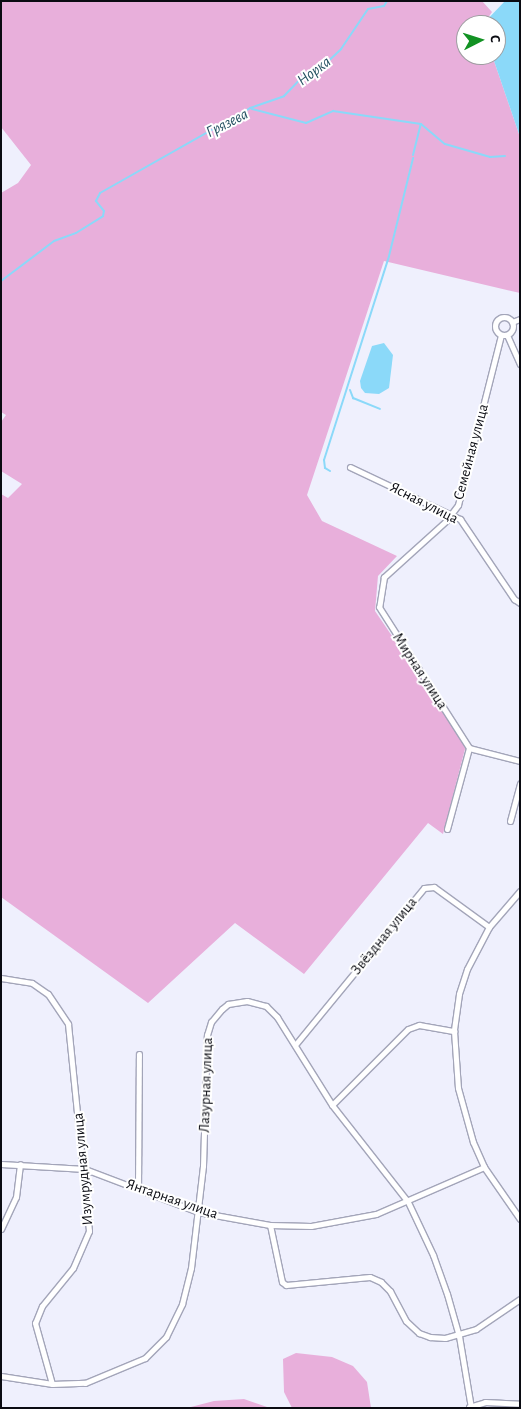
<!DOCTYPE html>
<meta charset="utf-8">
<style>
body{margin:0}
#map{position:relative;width:521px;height:1409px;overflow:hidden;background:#eff0fd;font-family:"Alegreya Sans",sans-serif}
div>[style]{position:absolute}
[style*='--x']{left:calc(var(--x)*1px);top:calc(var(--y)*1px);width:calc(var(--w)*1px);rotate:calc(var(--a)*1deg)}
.green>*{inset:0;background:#e8afdb}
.water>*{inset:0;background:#8bd9f9}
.stream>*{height:2px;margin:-1px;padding:0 1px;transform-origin:1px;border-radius:1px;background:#8bd9f9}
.roads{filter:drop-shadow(1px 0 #a3a5b9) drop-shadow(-1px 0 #a3a5b9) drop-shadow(0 1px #a3a5b9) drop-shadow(0 -1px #a3a5b9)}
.minor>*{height:5px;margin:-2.5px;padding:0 2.5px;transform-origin:2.5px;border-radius:2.5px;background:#fff}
.minor>.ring{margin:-2.5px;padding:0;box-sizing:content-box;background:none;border:5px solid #fff;border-radius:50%}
span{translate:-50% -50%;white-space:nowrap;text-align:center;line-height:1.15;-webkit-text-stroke:4px #fff;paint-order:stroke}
.street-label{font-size:15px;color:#0a0b12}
.water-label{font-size:16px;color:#255162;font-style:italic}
.frame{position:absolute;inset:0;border:2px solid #0a0b12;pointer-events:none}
.north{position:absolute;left:456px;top:15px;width:50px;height:50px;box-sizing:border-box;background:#fff;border:1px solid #9d9da0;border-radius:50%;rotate:85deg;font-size:14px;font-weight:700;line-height:20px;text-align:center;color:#0a0b12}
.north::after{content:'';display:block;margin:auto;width:18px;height:22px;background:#129223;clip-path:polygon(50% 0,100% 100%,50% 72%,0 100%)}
</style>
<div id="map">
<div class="green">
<div style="clip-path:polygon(1px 1px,482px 1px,492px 12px,483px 25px,466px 25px,466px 55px,492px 55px,520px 137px,520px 293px,384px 261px,307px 495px,322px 521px,397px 556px,378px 576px,375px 611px,464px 742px,465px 749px,443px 834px,428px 823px,304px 974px,235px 923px,148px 1003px,1px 897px,1px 494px,8px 498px,22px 484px,1px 471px,1px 422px,6px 415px,1px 412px,1px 193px,18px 183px,31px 165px,1px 127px)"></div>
<div style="clip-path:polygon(296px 1353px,332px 1357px,353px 1366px,367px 1382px,371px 1408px,292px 1408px,284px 1392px,283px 1359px)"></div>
<div style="clip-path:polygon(244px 1399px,270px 1408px,187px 1408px,214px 1401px)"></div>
</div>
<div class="water">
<div style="clip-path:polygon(505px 1px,520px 1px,520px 137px,492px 55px,496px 55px,496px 25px,483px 24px)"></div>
<div style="clip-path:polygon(384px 343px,393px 355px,389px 388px,379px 394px,365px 393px,361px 388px,360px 381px,372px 346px)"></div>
</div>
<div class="stream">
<div style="--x:252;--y:109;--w:56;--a:14.5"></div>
<div style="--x:306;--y:123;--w:30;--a:-24"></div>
<div style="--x:333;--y:111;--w:89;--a:8.4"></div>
<div style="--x:421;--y:124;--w:31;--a:40"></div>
<div style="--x:445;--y:144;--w:47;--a:16.1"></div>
<div style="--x:490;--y:157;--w:15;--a:-4"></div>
<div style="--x:413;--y:155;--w:32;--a:-76"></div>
<div style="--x:1;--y:281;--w:66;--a:-37"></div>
<div style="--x:54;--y:241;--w:23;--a:-20"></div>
<div style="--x:76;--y:233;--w:32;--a:-32"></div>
<div style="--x:103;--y:216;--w:5;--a:-79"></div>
<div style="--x:104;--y:211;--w:13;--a:-129"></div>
<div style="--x:96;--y:201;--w:9;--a:-63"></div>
<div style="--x:100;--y:193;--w:172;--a:-29.5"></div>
<div style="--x:250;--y:108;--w:36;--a:-19"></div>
<div style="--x:284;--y:96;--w:29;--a:-46"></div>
<div style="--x:304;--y:75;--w:21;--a:-25"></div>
<div style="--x:323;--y:66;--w:25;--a:-43"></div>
<div style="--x:341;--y:49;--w:48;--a:-56"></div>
<div style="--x:368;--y:9;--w:16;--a:-11"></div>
<div style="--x:384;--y:6;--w:6;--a:-59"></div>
<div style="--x:350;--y:390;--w:9;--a:69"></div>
<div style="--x:353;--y:398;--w:29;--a:22"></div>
<div style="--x:330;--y:471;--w:6;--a:-149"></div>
<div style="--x:325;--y:468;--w:8;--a:-97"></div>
<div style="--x:324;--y:460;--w:214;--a:-72.3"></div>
<div style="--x:389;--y:256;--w:101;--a:-76.2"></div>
</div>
<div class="roads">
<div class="minor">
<div class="ring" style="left:495px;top:317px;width:13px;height:13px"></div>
<div style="--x:512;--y:322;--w:9;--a:-21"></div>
<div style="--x:501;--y:335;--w:175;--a:104.2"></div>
<div style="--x:458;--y:505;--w:20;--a:127"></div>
<div style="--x:446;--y:521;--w:84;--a:137.9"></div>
<div style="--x:384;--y:577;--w:30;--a:99"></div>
<div style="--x:379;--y:607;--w:167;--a:57.4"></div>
<div style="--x:469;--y:748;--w:53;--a:14.3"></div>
<div style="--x:507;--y:335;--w:32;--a:66"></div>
<div style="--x:350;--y:467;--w:122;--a:25.3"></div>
<div style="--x:460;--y:519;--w:97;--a:56"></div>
<div style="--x:514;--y:599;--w:7;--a:34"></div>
<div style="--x:510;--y:821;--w:39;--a:-75"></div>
<div style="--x:447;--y:829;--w:84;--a:-74.8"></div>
<div style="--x:520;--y:891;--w:48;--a:130.7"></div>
<div style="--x:489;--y:927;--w:47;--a:117.6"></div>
<div style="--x:467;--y:969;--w:26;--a:108"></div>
<div style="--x:459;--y:994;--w:37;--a:98"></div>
<div style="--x:454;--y:1031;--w:57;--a:86"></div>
<div style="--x:458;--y:1088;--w:56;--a:74.5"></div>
<div style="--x:473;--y:1142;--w:27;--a:66"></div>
<div style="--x:484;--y:1167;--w:63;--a:55.3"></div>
<div style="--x:1;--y:978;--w:31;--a:9"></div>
<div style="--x:32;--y:983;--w:19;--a:35"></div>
<div style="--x:48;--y:994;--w:36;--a:56"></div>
<div style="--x:68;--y:1024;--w:208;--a:84.2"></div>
<div style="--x:89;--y:1231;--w:40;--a:113.4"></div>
<div style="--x:73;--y:1268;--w:49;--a:129.2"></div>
<div style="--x:42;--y:1306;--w:18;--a:112"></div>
<div style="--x:35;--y:1323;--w:63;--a:74.4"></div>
<div style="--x:295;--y:1045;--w:203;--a:-50.6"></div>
<div style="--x:424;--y:888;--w:10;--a:-6"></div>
<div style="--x:434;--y:887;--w:68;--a:36"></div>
<div style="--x:332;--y:1105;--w:107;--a:-45"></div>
<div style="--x:408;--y:1029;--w:12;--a:-20"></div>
<div style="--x:419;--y:1025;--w:36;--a:10"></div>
<div style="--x:1;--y:1164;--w:84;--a:3.4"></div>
<div style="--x:85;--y:1169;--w:121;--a:20.8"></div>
<div style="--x:198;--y:1212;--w:73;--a:10.2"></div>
<div style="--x:270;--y:1225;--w:41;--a:1.4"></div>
<div style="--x:311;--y:1226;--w:66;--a:-10.5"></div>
<div style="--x:376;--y:1214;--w:118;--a:-23.5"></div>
<div style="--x:138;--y:1188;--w:134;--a:-89.6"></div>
<div style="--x:270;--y:1225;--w:58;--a:78.1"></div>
<div style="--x:282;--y:1282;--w:5;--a:37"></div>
<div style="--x:286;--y:1285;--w:84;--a:-5.4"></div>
<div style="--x:370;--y:1277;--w:12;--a:24"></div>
<div style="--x:381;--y:1282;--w:13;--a:45"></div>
<div style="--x:390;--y:1291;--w:34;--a:62"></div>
<div style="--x:406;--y:1321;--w:18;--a:43"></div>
<div style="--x:419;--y:1333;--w:12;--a:20"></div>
<div style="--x:430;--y:1337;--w:15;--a:4"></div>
<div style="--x:445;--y:1338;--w:32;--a:-16"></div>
<div style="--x:476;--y:1329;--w:53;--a:-34.3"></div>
<div style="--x:1;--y:1229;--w:35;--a:-65"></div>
<div style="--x:16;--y:1197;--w:33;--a:-83"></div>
<div style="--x:1;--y:1376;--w:52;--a:8.9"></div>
<div style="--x:52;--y:1384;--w:33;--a:-2"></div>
<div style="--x:85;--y:1383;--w:65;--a:-22.6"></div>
<div style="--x:145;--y:1358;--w:30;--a:-45"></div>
<div style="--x:166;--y:1337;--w:37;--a:-64"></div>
<div style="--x:182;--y:1304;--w:37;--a:-76"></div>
<div style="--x:191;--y:1268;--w:103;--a:-83.3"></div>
<div style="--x:203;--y:1166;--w:131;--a:-88.3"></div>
<div style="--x:207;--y:1035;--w:14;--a:-73"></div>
<div style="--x:211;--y:1022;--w:17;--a:-50"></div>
<div style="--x:222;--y:1009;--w:8;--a:-40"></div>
<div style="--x:228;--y:1004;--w:19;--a:-9"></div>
<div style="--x:247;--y:1001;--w:20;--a:15"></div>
<div style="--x:266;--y:1006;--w:16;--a:45"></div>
<div style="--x:277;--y:1017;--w:104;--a:58"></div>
<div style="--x:332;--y:1105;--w:123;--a:51.9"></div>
<div style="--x:408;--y:1202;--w:59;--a:64.7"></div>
<div style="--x:433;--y:1255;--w:41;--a:70.3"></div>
<div style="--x:447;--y:1294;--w:44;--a:74.1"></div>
<div style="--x:459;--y:1336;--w:73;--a:80.5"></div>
<div style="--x:469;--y:1407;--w:17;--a:-17"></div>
<div style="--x:485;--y:1402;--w:35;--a:3"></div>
</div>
</div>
<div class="street-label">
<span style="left:471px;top:452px;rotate:-75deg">Семейная улица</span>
<span style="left:424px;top:503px;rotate:27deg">Ясная улица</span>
<span style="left:420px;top:671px;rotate:57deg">Мирная улица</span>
<span style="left:384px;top:936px;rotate:-51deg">Звёздная улица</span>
<span style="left:206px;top:1085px;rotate:-88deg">Лазурная улица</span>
<span style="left:83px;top:1169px;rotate:-95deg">Изумрудная улица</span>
<span style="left:172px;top:1199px;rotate:19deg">Янтарная улица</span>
</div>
<div class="water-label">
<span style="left:314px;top:71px;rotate:-37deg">Норка</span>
<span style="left:227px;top:123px;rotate:-27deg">Грязева</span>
</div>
<div class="frame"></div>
<div class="north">С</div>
</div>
